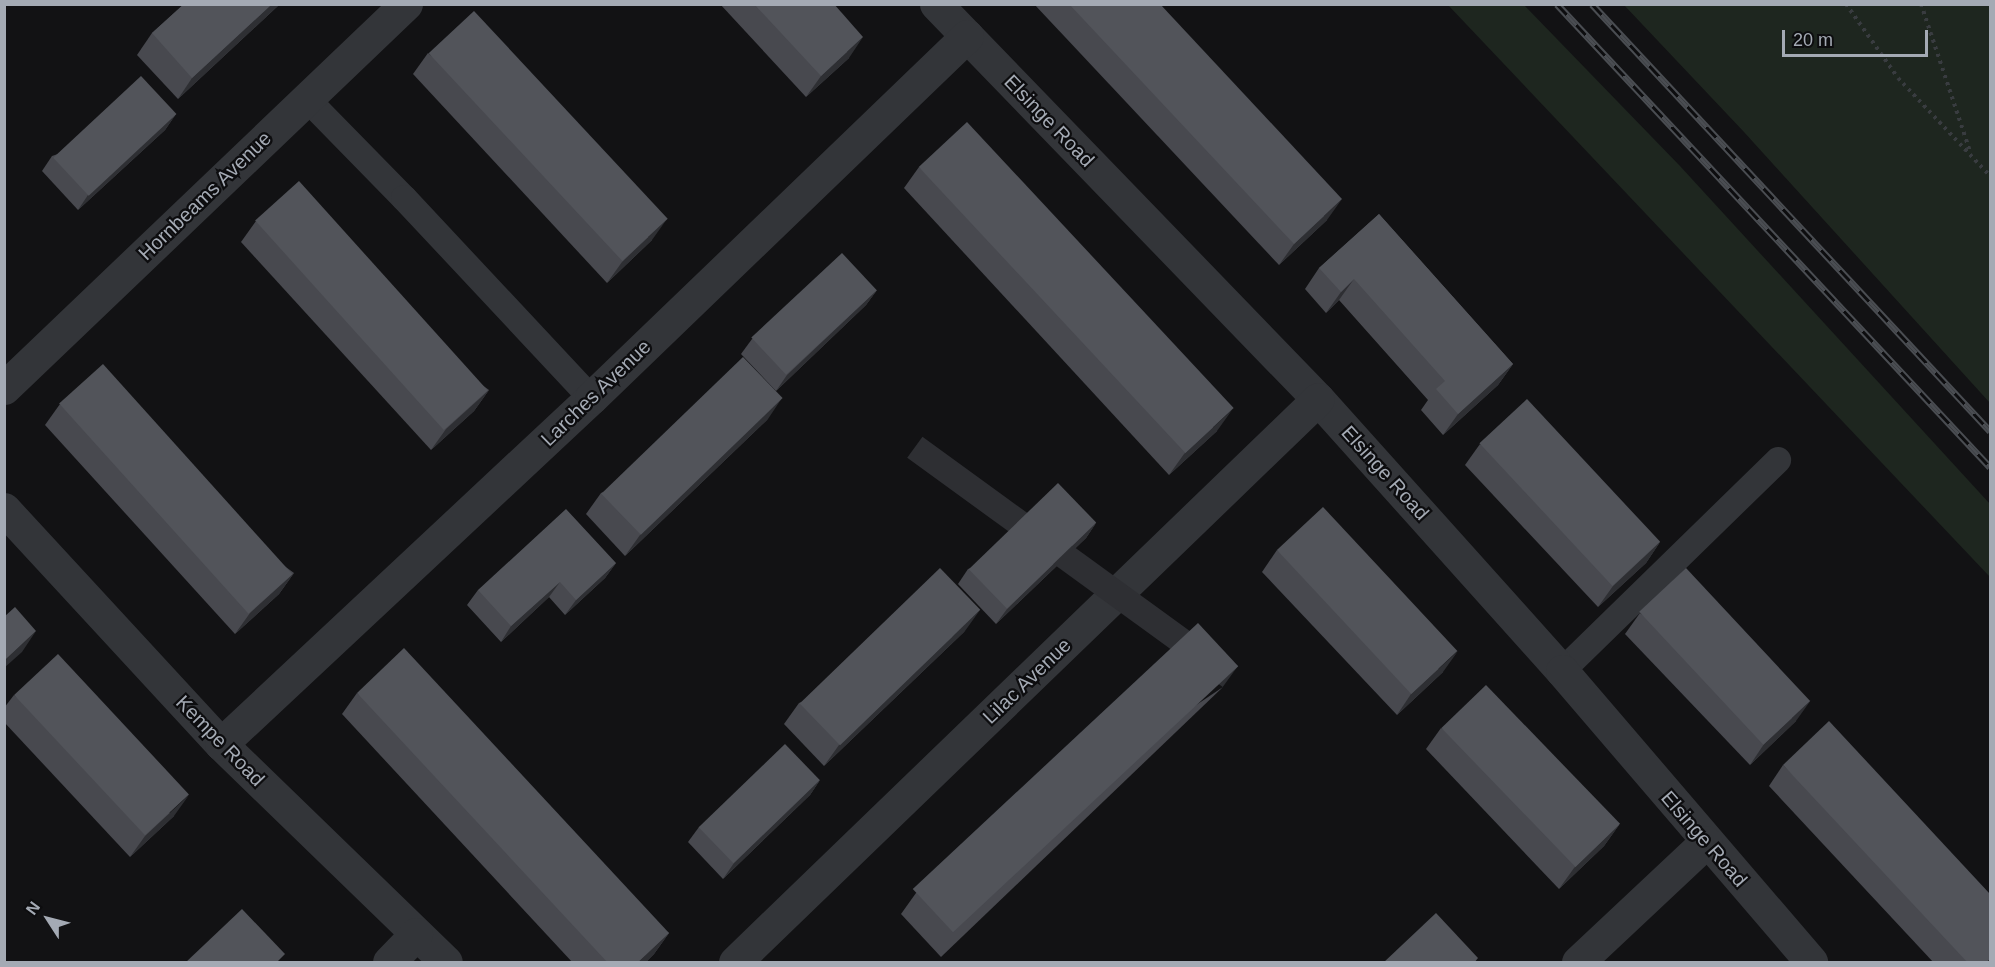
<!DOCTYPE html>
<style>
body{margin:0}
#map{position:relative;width:1995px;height:967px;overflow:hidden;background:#121214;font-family:Helvetica,sans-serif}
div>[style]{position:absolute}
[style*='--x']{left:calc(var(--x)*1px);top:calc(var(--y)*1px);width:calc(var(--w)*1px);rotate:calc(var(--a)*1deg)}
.green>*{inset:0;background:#1e261f}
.path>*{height:4px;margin-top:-2px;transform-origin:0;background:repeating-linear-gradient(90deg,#393c40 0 3px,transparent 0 7.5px)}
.service>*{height:26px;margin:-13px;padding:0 13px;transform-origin:13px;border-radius:13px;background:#333539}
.minor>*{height:33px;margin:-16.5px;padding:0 16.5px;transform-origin:16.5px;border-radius:16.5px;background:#333539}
.rail>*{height:7px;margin-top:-3.5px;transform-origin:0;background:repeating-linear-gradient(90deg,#0d0d0f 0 14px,#4a4d52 0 28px);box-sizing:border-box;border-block:2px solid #4a4d52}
.wall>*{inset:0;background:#48494f}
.shaded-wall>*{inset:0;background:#2e2f33;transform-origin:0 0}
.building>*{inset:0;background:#52545a;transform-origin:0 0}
span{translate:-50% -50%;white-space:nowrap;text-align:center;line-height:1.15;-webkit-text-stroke:4.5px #0d0d0f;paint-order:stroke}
.street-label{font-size:20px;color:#a4aab4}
.frame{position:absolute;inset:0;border:6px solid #a4aab4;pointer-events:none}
.north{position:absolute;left:18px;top:889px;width:60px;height:60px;-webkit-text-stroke:4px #0d0d0f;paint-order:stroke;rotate:306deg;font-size:16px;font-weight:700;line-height:24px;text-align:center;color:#a4aab4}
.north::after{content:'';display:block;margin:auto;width:21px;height:27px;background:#a4aab4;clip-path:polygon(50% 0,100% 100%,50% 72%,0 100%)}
.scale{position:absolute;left:1782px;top:30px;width:146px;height:27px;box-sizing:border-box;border:3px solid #a4aab4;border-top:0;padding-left:8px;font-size:18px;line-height:21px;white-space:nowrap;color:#a4aab4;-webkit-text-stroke:4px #0d0d0f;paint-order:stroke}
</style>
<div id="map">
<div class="green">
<div style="clip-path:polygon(1448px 5px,1524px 5px,1680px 166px,1990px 504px,1990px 577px)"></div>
<div style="clip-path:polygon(1624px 5px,1990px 5px,1990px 403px,1744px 132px)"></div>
</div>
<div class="path">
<div style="--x:1846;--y:4;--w:90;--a:54.9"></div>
<div style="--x:1898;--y:78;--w:134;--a:46.8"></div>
<div style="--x:1921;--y:4;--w:155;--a:71.6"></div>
</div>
<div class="service">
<div style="--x:307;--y:99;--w:139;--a:45.6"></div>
<div style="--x:404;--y:198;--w:274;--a:46.9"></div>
<div style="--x:1562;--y:671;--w:302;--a:-44.3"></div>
</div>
<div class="minor">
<div style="--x:936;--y:4;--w:549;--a:45.96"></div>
<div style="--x:1318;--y:399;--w:365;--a:48.1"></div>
<div style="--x:1562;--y:671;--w:383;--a:49.4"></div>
<div style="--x:4;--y:388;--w:556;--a:-43.69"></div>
<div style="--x:4;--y:509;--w:320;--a:47.3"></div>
<div style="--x:221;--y:744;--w:313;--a:44.1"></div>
<div style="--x:221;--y:744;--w:507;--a:-43.08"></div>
<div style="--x:591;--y:398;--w:522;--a:-43.91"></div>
<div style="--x:389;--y:962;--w:39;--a:-46"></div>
<div style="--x:735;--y:962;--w:810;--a:-44"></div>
<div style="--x:1578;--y:962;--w:175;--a:-43.2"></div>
</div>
<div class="rail">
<div style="--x:1557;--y:4;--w:634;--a:46.92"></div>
<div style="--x:1592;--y:4;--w:584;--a:47.01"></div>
</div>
<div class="wall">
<div style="clip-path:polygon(184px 4px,280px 4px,178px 99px,137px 55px,152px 33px)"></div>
<div style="clip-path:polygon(720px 4px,834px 4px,849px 58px,806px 97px)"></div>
<div style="clip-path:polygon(1034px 4px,1160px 4px,1327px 220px,1279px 265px)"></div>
<div style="clip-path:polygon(428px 53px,652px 240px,607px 283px,413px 74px)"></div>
<div style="clip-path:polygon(176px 114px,165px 130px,78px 210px,42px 171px,52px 156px)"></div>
<div style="clip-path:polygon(919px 167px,1217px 431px,1169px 475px,904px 188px)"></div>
<div style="clip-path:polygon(1379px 214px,1513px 364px,1498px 385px,1443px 435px,1421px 410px,1428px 400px,1339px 300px,1326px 313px,1305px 289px,1319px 268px)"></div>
<div style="clip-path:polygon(256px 221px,489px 390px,474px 411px,431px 450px,241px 242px)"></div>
<div style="clip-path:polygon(877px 290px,866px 305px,776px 391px,741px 354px,752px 339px)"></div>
<div style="clip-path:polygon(60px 404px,294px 573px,279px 594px,235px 634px,45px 425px)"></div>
<div style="clip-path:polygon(768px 419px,625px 556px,586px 514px,601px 493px)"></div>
<div style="clip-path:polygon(1480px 444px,1660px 542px,1646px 563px,1598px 607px,1465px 465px)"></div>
<div style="clip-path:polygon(1096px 523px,1086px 538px,996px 624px,958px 584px,968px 569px)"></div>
<div style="clip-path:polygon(1277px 550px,1443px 672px,1397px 715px,1262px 572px)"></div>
<div style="clip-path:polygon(616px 563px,605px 578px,565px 615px,549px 597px,501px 642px,467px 605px,478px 590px)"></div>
<div style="clip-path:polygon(1640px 613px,1796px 721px,1750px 765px,1625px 634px)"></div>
<div style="clip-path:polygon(965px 631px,824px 766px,784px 724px,799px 703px)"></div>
<div style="clip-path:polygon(1223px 687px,941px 957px,901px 914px,916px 893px)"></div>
<div style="clip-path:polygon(357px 693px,669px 933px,654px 954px,645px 963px,573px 963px,342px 714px)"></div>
<div style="clip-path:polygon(14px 695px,174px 816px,130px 857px,4px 722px,4px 708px)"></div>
<div style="clip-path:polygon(1441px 728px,1619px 825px,1604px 846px,1559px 889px,1426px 749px)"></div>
<div style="clip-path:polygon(1783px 765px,1990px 963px,1934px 963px,1769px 786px)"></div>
<div style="clip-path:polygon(820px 780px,810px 795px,723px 879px,688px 842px,699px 827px)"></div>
</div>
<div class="shaded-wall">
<div style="clip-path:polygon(272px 4px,280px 4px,178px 99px,192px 78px)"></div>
<div style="clip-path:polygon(863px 37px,849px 58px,806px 97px,821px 76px)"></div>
<div style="clip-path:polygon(176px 114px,165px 130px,78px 210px,88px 195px)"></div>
<div style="clip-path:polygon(1342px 199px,1327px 220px,1279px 265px,1294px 244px)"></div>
<div style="clip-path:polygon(667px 219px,652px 240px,607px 283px,622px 262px)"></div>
<div style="clip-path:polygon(1354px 279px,1339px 300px,1326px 313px,1341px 292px)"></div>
<div style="clip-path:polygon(877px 290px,866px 305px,776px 391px,787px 375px)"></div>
<div style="clip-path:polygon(1513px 364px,1498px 385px,1443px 435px,1458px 414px)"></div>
<div style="clip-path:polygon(489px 390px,474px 411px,431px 450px,446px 429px)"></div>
<div style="clip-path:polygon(782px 398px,768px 419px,625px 556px,640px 535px)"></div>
<div style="clip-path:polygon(1232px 410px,1217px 431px,1169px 475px,1184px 454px)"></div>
<div style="clip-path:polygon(1096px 523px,1086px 538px,996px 624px,1007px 609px)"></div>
<div style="clip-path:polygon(1660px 542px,1646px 563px,1598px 607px,1613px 586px)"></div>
<div style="clip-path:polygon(616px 563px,605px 578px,565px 615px,576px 600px)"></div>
<div style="clip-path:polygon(294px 573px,279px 594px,235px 634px,250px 613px)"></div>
<div style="clip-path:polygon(560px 582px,549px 597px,501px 642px,511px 626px)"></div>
<div style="clip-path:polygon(980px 610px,965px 631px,824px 766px,839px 745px)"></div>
<div style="clip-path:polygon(36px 631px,22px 652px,4px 668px,4px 661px)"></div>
<div style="clip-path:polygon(1458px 651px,1443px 672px,1397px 715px,1411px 694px)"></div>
<div style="left:1238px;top:666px;width:26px;height:390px;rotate:126deg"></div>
<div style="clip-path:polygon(1811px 700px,1796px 721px,1750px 765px,1764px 744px)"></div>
<div style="clip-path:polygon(820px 780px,810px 795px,723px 879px,734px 863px)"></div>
<div style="clip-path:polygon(189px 795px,174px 816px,130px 857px,145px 836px)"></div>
<div style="clip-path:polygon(1619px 825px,1604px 846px,1559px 889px,1574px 868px)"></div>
<div style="clip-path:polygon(669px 933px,654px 954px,645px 963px,637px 963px)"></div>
</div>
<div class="building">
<div style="clip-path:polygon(184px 4px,272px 4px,192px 78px,152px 33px)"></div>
<div style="clip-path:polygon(754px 4px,834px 4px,863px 37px,821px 76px)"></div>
<div style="clip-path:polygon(1069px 4px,1160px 4px,1342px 199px,1294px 244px)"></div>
<div style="left:474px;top:11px;width:284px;height:62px;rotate:47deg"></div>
<div style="left:141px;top:76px;width:52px;height:120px;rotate:47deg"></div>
<div style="left:967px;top:122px;width:391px;height:66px;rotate:47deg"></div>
<div style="left:299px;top:181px;width:282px;height:59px;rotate:48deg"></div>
<div style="clip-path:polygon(1379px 214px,1513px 364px,1458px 414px,1436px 389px,1445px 381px,1354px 279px,1341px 292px,1319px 268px)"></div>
<div style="left:842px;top:253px;width:51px;height:124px;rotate:47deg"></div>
<div style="left:743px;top:357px;width:57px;height:197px;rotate:46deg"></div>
<div style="left:103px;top:364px;width:283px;height:59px;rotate:48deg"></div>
<div style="left:1527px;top:399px;width:195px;height:65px;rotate:47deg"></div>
<div style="left:1058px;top:483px;width:55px;height:124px;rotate:46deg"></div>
<div style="left:1323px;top:507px;width:197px;height:63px;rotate:47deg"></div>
<div style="clip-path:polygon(566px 509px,616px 563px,576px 600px,560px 582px,511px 626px,478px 590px)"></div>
<div style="left:940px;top:568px;width:58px;height:195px;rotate:46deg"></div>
<div style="left:1686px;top:568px;width:182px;height:64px;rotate:47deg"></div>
<div style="clip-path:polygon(15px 607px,36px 631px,4px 661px,4px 617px)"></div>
<div style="left:1198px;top:623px;width:59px;height:390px;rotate:47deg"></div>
<div style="clip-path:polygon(404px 648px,669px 933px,637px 963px,608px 963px,357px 693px)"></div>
<div style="left:58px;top:654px;width:192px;height:60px;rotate:47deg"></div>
<div style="left:1486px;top:685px;width:193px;height:62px;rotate:46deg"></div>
<div style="clip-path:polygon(1829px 721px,1990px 894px,1990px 959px,1986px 963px,1968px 963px,1783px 765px)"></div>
<div style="left:785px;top:744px;width:50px;height:120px;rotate:46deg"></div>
<div style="clip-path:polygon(242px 909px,285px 954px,276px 963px,185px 963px)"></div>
<div style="clip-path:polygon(1436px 913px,1478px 958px,1474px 963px,1383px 963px)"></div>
</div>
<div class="street-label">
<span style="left:1049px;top:121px;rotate:46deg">Elsinge Road</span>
<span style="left:205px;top:196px;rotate:-44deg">Hornbeams Avenue</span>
<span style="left:596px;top:393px;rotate:-44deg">Larches Avenue</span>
<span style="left:1385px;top:473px;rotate:48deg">Elsinge Road</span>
<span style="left:1027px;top:681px;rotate:-44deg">Lilac Avenue</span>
<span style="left:220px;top:741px;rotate:46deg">Kempe Road</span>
<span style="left:1704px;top:839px;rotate:49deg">Elsinge Road</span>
</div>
<div class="frame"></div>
<div class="north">N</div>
<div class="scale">20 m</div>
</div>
